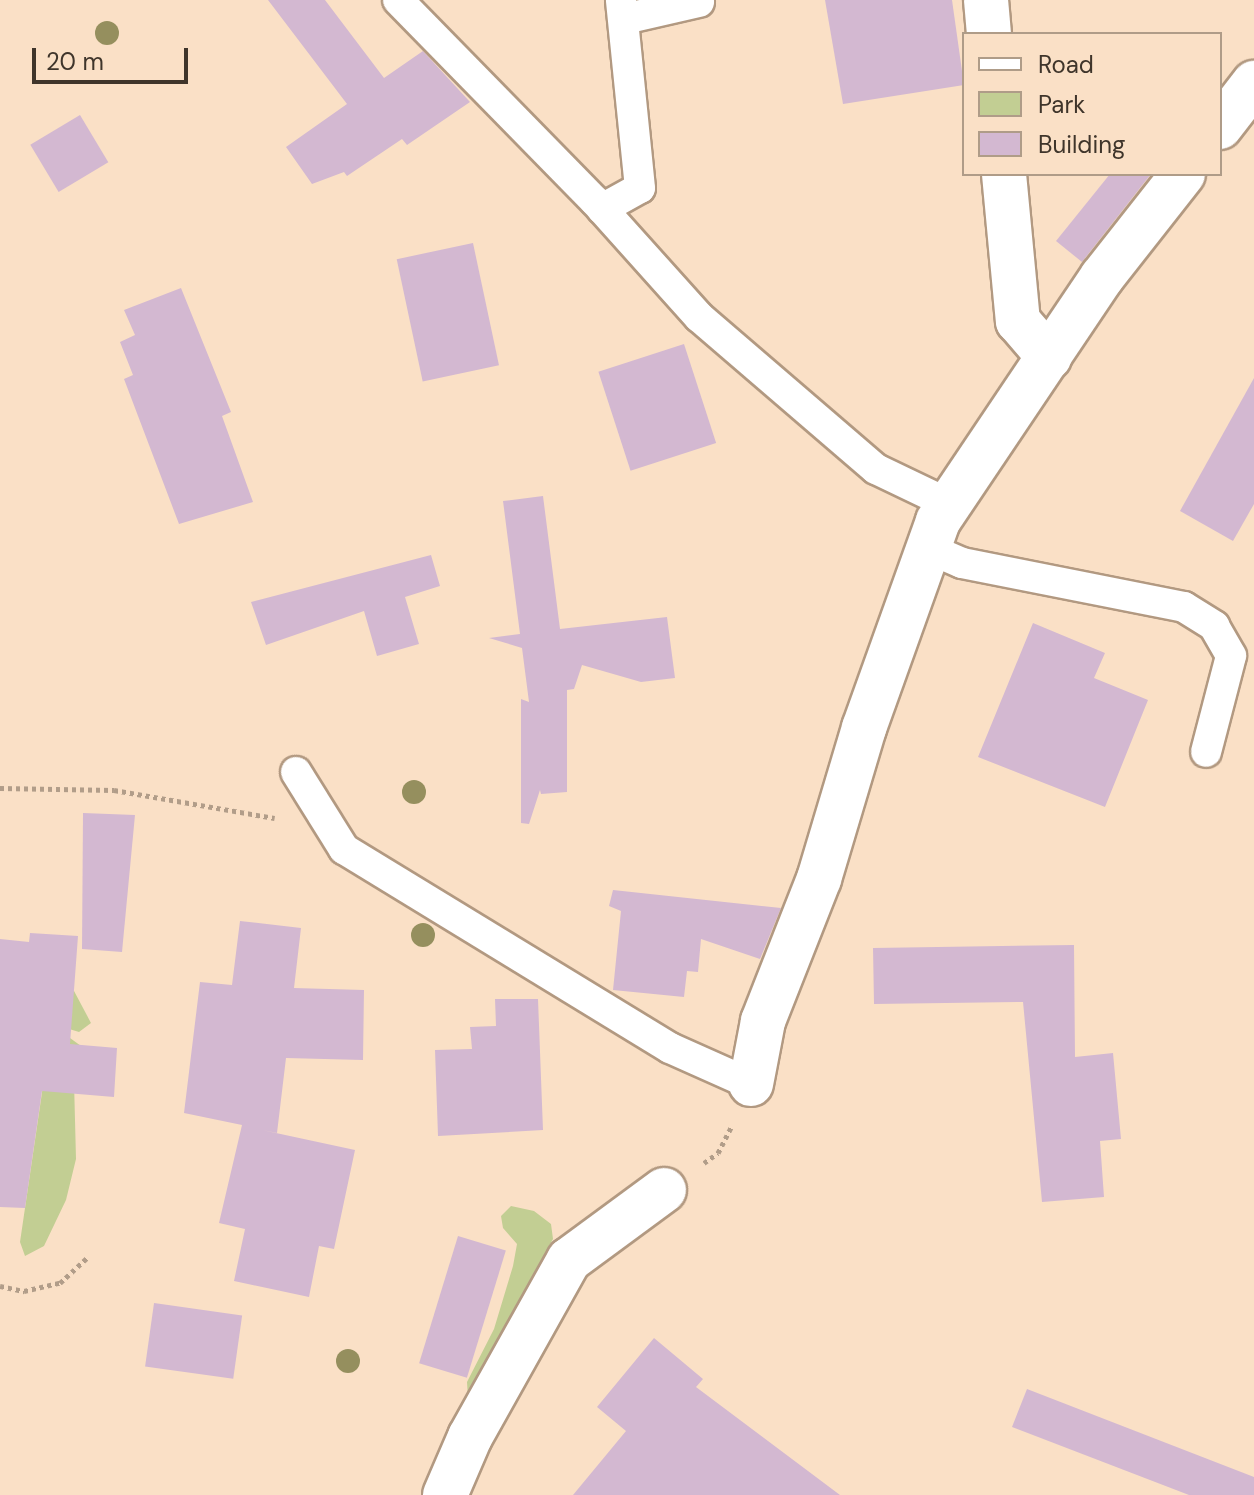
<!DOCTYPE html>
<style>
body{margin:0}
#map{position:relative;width:1254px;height:1495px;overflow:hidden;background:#fae0c6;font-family:"DM Sans",sans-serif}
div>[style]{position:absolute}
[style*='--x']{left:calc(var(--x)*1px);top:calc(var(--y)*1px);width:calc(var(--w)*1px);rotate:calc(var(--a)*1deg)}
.green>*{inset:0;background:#c2ce93}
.building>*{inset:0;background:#d3b8d1;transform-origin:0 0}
.path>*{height:5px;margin-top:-2.5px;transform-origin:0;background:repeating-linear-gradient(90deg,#b19d89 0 4px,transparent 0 8px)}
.roads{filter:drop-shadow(2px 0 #b29981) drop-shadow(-2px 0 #b29981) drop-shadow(0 2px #b29981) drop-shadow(0 -2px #b29981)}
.lane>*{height:30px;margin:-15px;padding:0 15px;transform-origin:15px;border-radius:15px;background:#fff}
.street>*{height:44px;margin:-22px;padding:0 22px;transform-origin:22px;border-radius:22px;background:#fff}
.trees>*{width:24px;height:24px;margin:-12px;border-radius:50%;background:#958f5e}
span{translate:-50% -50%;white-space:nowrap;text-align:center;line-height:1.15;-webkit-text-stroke:8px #fae0c6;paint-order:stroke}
.legend{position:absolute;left:962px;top:32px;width:260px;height:144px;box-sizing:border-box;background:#fae0c6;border:2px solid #af9c88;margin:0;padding:10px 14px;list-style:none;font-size:24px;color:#3f352b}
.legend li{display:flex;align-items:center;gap:16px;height:40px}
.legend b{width:40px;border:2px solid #af9c88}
.scale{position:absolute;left:32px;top:48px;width:156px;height:36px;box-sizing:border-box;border:4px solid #3f352b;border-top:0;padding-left:10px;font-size:24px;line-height:28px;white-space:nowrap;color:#3f352b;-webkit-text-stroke:6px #fae0c6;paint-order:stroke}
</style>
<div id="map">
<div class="green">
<div style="clip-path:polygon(0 986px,74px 991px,91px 1023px,79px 1032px,53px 1024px)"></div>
<div style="clip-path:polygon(70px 1038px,81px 1046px,74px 1081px,76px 1159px,66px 1200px,44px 1246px,25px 1256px,20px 1242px,49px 1045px)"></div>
<div style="clip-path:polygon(511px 1206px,534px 1211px,551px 1224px,553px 1239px,468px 1398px,467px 1382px,494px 1329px,513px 1266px,517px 1244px,503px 1228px,501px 1216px)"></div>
</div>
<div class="building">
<div style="clip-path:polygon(268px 0,325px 0,384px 78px,423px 51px,470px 102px,407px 145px,402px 139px,347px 176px,344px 172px,312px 184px,286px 147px,347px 104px)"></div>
<div style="clip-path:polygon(825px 0,952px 0,964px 85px,843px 104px)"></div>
<div style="left:80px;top:115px;width:55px;height:58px;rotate:59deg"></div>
<div style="clip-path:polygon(1110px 174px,1151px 174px,1082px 262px,1056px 241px)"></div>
<div style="left:473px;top:243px;width:125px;height:78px;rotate:78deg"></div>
<div style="clip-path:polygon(181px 288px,231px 412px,222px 416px,253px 502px,179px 524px,124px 379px,133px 375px,120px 342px,135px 335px,124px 310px)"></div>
<div style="left:684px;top:344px;width:104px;height:90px;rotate:72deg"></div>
<div style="clip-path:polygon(1254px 378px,1254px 504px,1233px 541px,1180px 511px)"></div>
<div style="clip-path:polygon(543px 496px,560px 629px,667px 617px,675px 678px,641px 682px,582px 665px,574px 689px,567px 690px,567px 792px,541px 794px,540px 790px,529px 824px,521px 823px,521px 699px,529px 702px,522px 648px,489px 638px,520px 634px,503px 501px)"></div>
<div style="clip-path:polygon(431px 555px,440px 586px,405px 597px,419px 644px,377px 656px,364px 611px,266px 645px,251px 602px)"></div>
<div style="clip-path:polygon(1033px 623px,1105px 653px,1094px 678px,1148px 700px,1105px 807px,978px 757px)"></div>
<div style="clip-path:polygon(83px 813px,135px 815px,122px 952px,82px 949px)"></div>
<div style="clip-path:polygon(613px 890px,781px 908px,760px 959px,701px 939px,698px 972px,687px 971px,684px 997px,613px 990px,621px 911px,609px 906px)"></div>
<div style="clip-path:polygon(240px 921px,301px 928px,294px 988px,364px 990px,363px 1060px,286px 1058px,277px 1133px,262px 1130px,355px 1150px,334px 1249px,319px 1246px,309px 1297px,234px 1281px,245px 1229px,219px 1223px,242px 1125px,184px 1113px,200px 982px,232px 985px)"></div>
<div style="clip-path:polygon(30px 933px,78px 936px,70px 1044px,117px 1048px,114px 1097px,42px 1091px,25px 1208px,0 1207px,0 939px,29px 942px)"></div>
<div style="clip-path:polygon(1074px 945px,1075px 1057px,1113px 1053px,1121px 1139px,1100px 1141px,1104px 1197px,1042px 1202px,1023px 1002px,874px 1004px,873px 948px)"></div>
<div style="clip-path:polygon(495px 999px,538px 999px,543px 1130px,438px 1136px,435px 1050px,472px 1049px,470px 1027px,496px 1026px)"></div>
<div style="left:458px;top:1236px;width:50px;height:133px;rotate:17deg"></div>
<div style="left:154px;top:1303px;width:89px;height:64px;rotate:8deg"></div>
<div style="clip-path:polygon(654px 1338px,703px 1379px,696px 1387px,840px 1495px,573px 1495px,626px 1431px,597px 1407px)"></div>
<div style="clip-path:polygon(1027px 1389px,1254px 1477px,1254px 1495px,1189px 1495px,1012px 1427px)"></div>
</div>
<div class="path">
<div style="--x:0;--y:788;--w:114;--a:1"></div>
<div style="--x:114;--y:790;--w:163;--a:9.9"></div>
<div style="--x:704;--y:1163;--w:17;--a:-36"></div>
<div style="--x:718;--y:1153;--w:29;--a:-63"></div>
<div style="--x:0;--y:1286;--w:25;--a:12"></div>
<div style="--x:24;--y:1291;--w:37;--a:-13"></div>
<div style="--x:60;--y:1283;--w:38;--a:-43"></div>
</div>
<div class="roads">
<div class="lane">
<div style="--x:398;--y:0;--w:281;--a:45.6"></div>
<div style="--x:595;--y:201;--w:156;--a:48.1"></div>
<div style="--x:699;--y:317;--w:233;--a:40.7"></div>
<div style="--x:876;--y:469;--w:81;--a:25.6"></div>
<div style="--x:624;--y:19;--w:77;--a:-12.8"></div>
<div style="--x:602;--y:209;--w:43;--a:-28.9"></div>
<div style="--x:640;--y:188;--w:189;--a:-95.8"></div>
<div style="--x:925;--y:547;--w:40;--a:23.4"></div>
<div style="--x:962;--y:563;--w:226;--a:11.2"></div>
<div style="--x:1184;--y:607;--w:36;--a:32"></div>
<div style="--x:1214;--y:626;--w:34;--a:60"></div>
<div style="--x:1231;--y:656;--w:99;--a:104.6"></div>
<div style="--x:296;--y:772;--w:91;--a:58.1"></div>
<div style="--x:344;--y:849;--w:382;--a:31.4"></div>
<div style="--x:670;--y:1048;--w:89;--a:24"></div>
</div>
<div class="street">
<div style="--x:986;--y:0;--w:34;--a:85"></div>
<div style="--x:1220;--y:127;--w:56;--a:-52.3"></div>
<div style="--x:1004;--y:174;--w:148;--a:84.6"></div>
<div style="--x:1018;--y:321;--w:48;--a:49.3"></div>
<div style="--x:751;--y:1084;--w:64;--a:-79.2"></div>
<div style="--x:763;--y:1021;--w:153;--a:-68.5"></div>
<div style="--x:819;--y:879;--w:158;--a:-73.4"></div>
<div style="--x:864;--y:728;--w:220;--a:-70.3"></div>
<div style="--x:938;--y:521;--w:294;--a:-56.1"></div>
<div style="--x:1102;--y:277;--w:131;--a:-51.8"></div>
<div style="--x:445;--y:1495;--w:63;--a:-66.7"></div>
<div style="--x:470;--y:1437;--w:203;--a:-60.8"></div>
<div style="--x:569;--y:1260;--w:118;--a:-36.4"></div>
</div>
</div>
<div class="trees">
<div style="left:107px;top:33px"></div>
<div style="left:414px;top:792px"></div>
<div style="left:423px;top:935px"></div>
<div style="left:348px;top:1361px"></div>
</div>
<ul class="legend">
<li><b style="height:10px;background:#fff"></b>Road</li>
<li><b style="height:22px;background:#c2ce93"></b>Park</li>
<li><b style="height:22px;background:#d3b8d1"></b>Building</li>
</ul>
<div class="scale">20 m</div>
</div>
